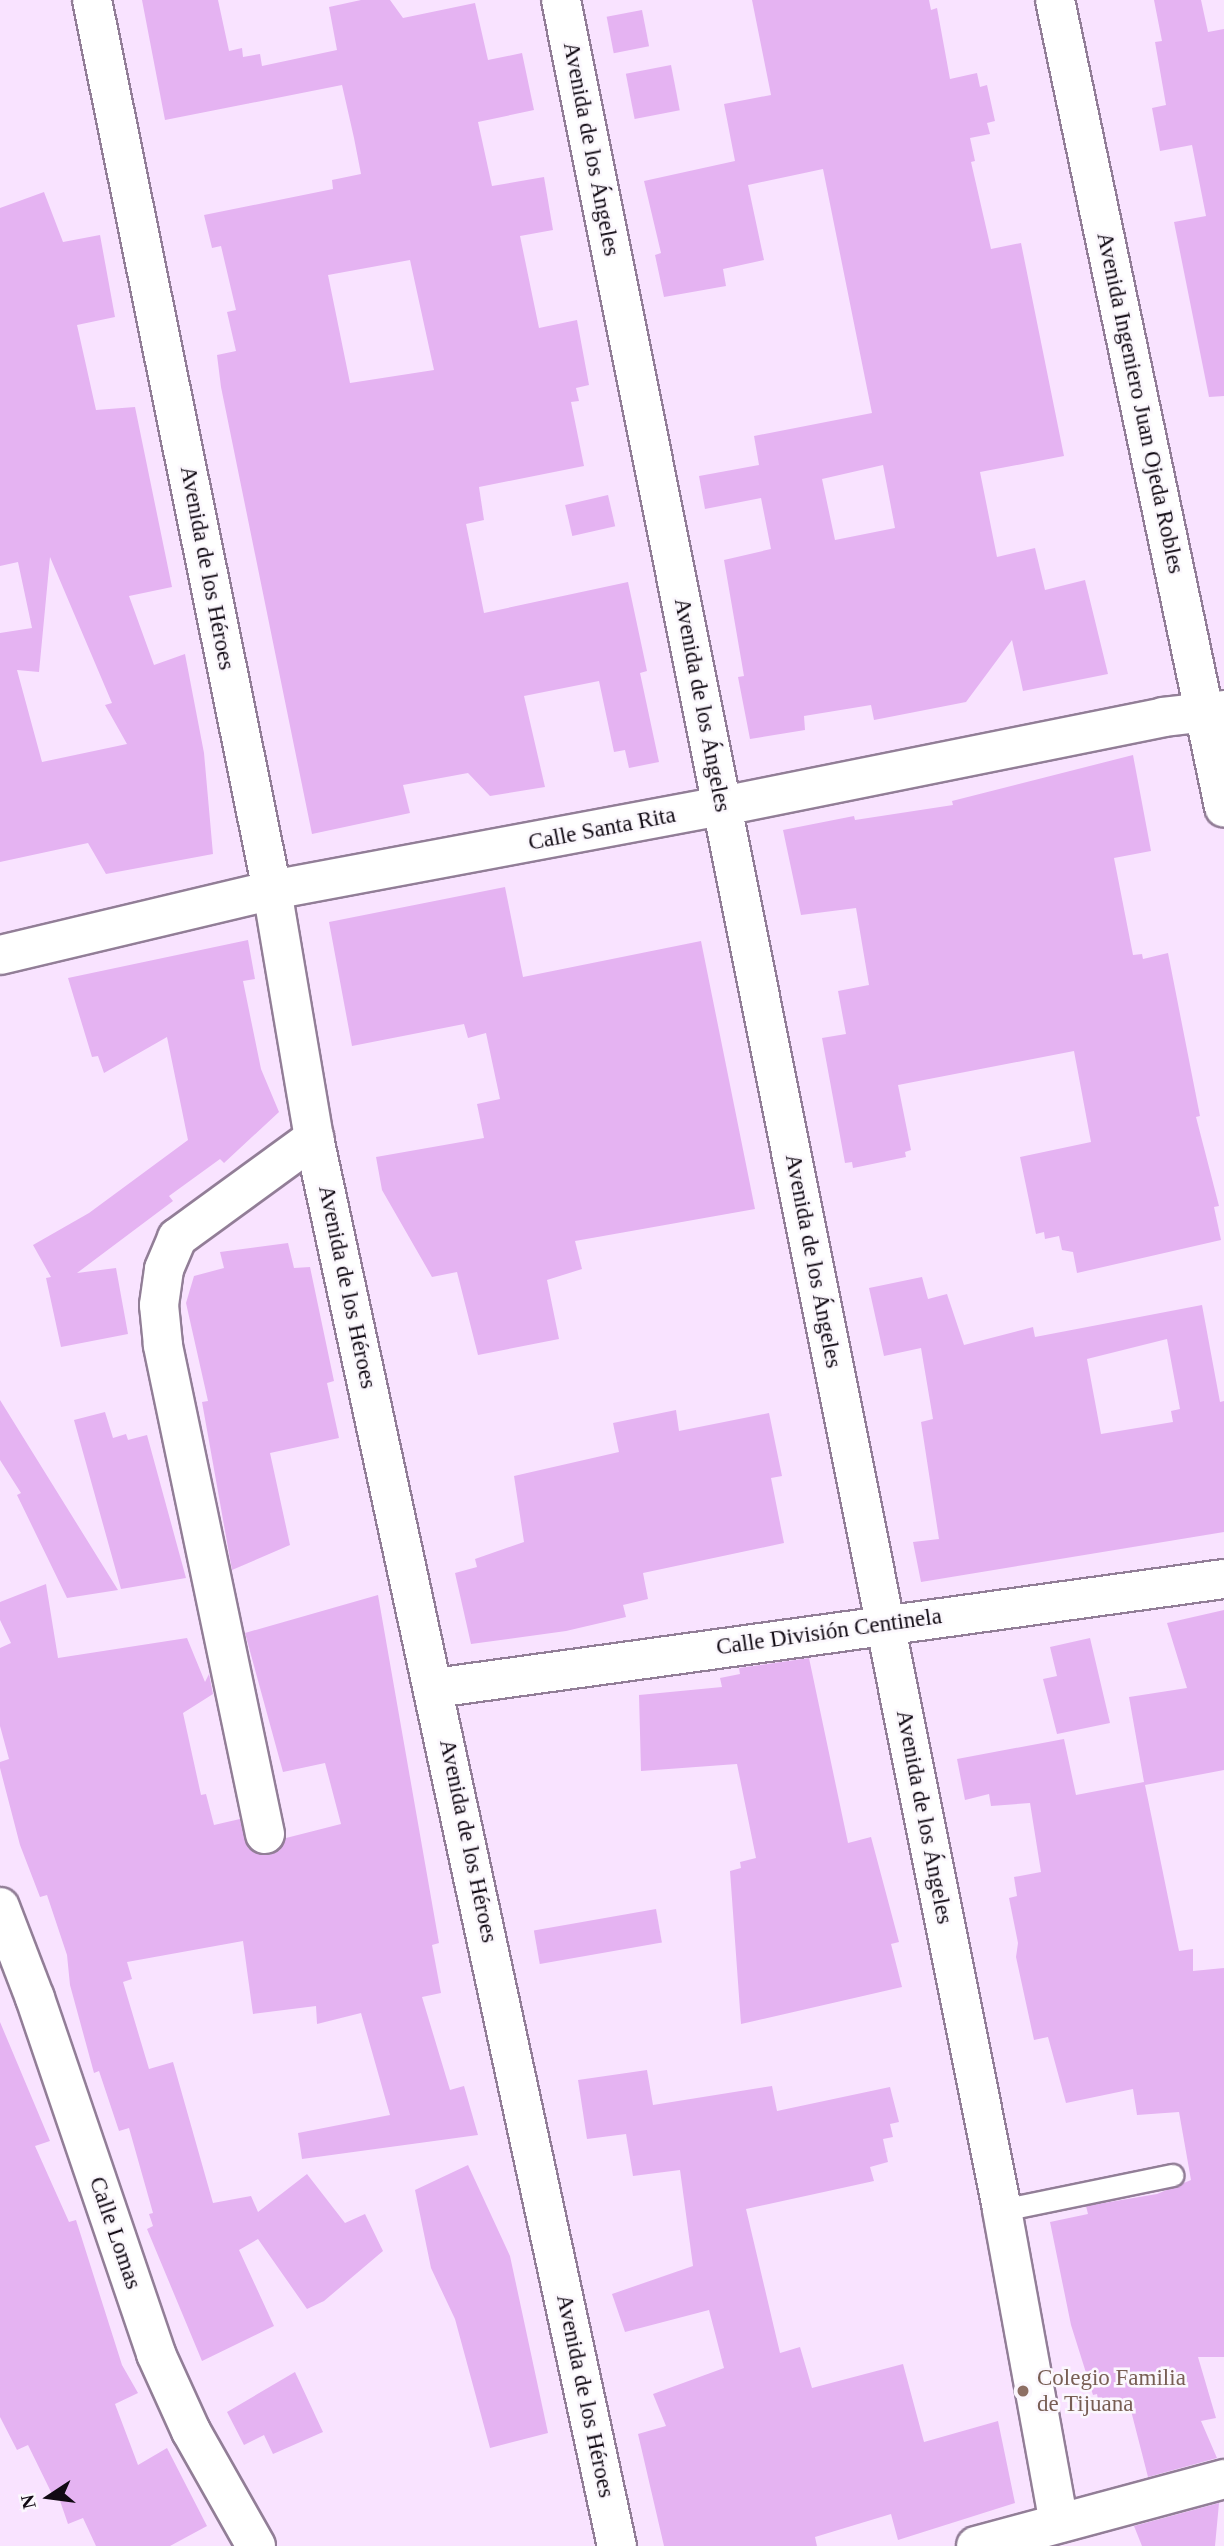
<!DOCTYPE html>
<meta charset="utf-8">
<style>
body{margin:0}
#map{position:relative;width:1224px;height:2546px;overflow:hidden;background:#f9e3ff;font-family:Georgia,serif}
div>[style]{position:absolute}
[style*='--x']{left:calc(var(--x)*1px);top:calc(var(--y)*1px);width:calc(var(--w)*1px);rotate:calc(var(--a)*1deg)}
.building>*{inset:0;background:#e5b3f2;transform-origin:0 0}
.roads{filter:drop-shadow(2px 0 #927e97) drop-shadow(-2px 0 #927e97) drop-shadow(0 2px #927e97) drop-shadow(0 -2px #927e97)}
.lane>*{height:21px;margin:-10.5px;padding:0 10.5px;transform-origin:10.5px;border-radius:10.5px;background:#fff}
.street>*{height:38px;margin:-19px;padding:0 19px;transform-origin:19px;border-radius:19px;background:#fff}
.secondary>*{height:38px;margin:-19px;padding:0 19px;transform-origin:19px;border-radius:19px;background:#fff}
.dots>*{width:19px;height:19px;translate:-50% -50%;box-sizing:border-box;border:4px solid #fbf7fd;border-radius:50%}
span{translate:-50% -50%;white-space:nowrap;text-align:center;line-height:1.15;-webkit-text-stroke:5px #fbf7fd;paint-order:stroke}
.street-label{font-size:23px;color:#110a13}
.education-label{font-size:23px;color:#785e54}
.left{translate:0 -50%;text-align:left}
.north{position:absolute;left:14px;top:2462px;width:70px;height:70px;-webkit-text-stroke:5px #fbf7fd;paint-order:stroke;rotate:257deg;font-size:19px;font-weight:700;line-height:28px;text-align:center;color:#110a13}
.north::after{content:'';display:block;margin:auto;width:24px;height:32px;background:#110a13;clip-path:polygon(50% 0,100% 100%,50% 72%,0 100%)}
</style>
<div id="map">
<div class="building">
<div style="clip-path:polygon(evenodd,142px 0,218px 0,229px 51px,242px 48px,243px 57px,260px 54px,262px 66px,337px 50px,329px 7px,361px 0,390px 0,403px 18px,475px 3px,488px 60px,522px 53px,534px 110px,478px 122px,492px 186px,544px 177px,553px 230px,520px 236px,539px 328px,577px 320px,589px 385px,576px 388px,579px 401px,571px 402px,584px 466px,479px 487px,484px 520px,466px 524px,484px 613px,628px 582px,647px 671px,640px 673px,659px 762px,629px 768px,625px 750px,614px 752px,599px 681px,524px 696px,545px 787px,490px 796px,468px 773px,403px 785px,410px 813px,312px 834px,221px 387px,217px 355px,236px 351px,227px 312px,236px 310px,221px 246px,212px 248px,204px 215px,333px 189px,332px 180px,361px 174px,354px 138px,342px 85px,165px 120px,142px 0,410px 260px,434px 370px,350px 383px,328px 275px,410px 260px)"></div>
<div style="clip-path:polygon(evenodd,752px 0,929px 0,931px 10px,937px 8px,950px 79px,977px 73px,980px 87px,987px 85px,995px 121px,987px 123px,990px 134px,970px 138px,975px 161px,971px 162px,991px 249px,1021px 243px,1064px 456px,980px 472px,997px 557px,1035px 548px,1045px 590px,1085px 580px,1108px 674px,1023px 691px,1012px 640px,966px 702px,874px 720px,871px 705px,804px 716px,805px 730px,750px 739px,738px 677px,744px 676px,724px 560px,771px 549px,761px 498px,705px 509px,699px 476px,759px 465px,754px 436px,872px 413px,823px 169px,748px 185px,764px 260px,723px 269px,726px 286px,664px 297px,655px 255px,661px 253px,644px 181px,735px 161px,724px 104px,771px 95px,752px 0,883px 465px,895px 528px,835px 540px,822px 479px,883px 465px)"></div>
<div style="clip-path:polygon(1154px 0,1201px 0,1208px 32px,1224px 29px,1224px 396px,1209px 397px,1174px 222px,1206px 216px,1192px 145px,1160px 151px,1152px 108px,1166px 105px,1155px 42px,1162px 41px)"></div>
<div style="left:642px;top:10px;width:37px;height:36px;rotate:79deg"></div>
<div style="left:671px;top:65px;width:46px;height:46px;rotate:79deg"></div>
<div style="clip-path:polygon(evenodd,44px 192px,63px 242px,100px 235px,115px 317px,77px 325px,96px 410px,135px 407px,172px 587px,129px 596px,154px 665px,185px 654px,204px 753px,213px 854px,106px 874px,88px 843px,0 862px,0 633px,32px 628px,18px 562px,0 566px,0 208px,44px 192px,50px 557px,112px 703px,105px 705px,127px 744px,42px 762px,17px 670px,39px 672px,50px 557px)"></div>
<div style="left:608px;top:495px;width:32px;height:44px;rotate:77deg"></div>
<div style="clip-path:polygon(1133px 755px,1151px 851px,1114px 858px,1133px 955px,1142px 954px,1143px 959px,1168px 953px,1200px 1116px,1196px 1117px,1219px 1206px,1214px 1207px,1221px 1240px,1077px 1273px,1073px 1252px,1062px 1250px,1059px 1236px,1045px 1239px,1044px 1232px,1036px 1234px,1020px 1157px,1091px 1142px,1074px 1051px,898px 1085px,911px 1150px,905px 1152px,906px 1157px,853px 1168px,852px 1162px,845px 1163px,822px 1038px,846px 1034px,838px 991px,869px 985px,856px 908px,801px 915px,783px 830px,854px 816px,855px 820px,953px 805px,952px 801px)"></div>
<div style="clip-path:polygon(505px 887px,523px 977px,701px 941px,755px 1209px,575px 1241px,582px 1269px,547px 1280px,559px 1339px,478px 1355px,457px 1272px,432px 1277px,382px 1190px,376px 1157px,484px 1138px,477px 1104px,500px 1099px,486px 1033px,468px 1038px,464px 1024px,352px 1046px,329px 922px)"></div>
<div style="clip-path:polygon(248px 940px,255px 979px,243px 981px,261px 1069px,279px 1112px,224px 1163px,220px 1159px,169px 1196px,173px 1201px,77px 1273px,116px 1268px,128px 1334px,61px 1347px,46px 1278px,51px 1277px,33px 1245px,89px 1213px,188px 1140px,167px 1037px,104px 1073px,98px 1056px,92px 1057px,68px 978px)"></div>
<div style="clip-path:polygon(288px 1243px,294px 1268px,310px 1267px,334px 1381px,327px 1383px,339px 1438px,270px 1453px,290px 1545px,232px 1570px,202px 1402px,208px 1401px,186px 1303px,194px 1276px,224px 1268px,220px 1252px)"></div>
<div style="clip-path:polygon(evenodd,922px 1277px,928px 1299px,947px 1294px,964px 1345px,1033px 1327px,1035px 1337px,1202px 1305px,1220px 1402px,1224px 1401px,1224px 1532px,921px 1582px,913px 1542px,939px 1539px,921px 1422px,933px 1419px,921px 1348px,884px 1356px,869px 1288px,922px 1277px,1167px 1339px,1180px 1409px,1171px 1411px,1173px 1422px,1101px 1434px,1087px 1359px,1167px 1339px)"></div>
<div style="clip-path:polygon(0 1400px,118px 1590px,67px 1598px,17px 1495px,21px 1493px,0 1460px)"></div>
<div style="clip-path:polygon(676px 1410px,679px 1431px,769px 1413px,782px 1476px,771px 1478px,784px 1543px,643px 1573px,648px 1599px,623px 1605px,626px 1617px,566px 1631px,471px 1644px,455px 1573px,477px 1567px,475px 1559px,524px 1542px,514px 1476px,619px 1452px,613px 1423px)"></div>
<div style="clip-path:polygon(105px 1412px,113px 1438px,126px 1434px,128px 1440px,147px 1435px,186px 1578px,121px 1589px,74px 1420px)"></div>
<div style="clip-path:polygon(46px 1584px,58px 1658px,187px 1638px,205px 1682px,209px 1674px,213px 1694px,183px 1713px,201px 1795px,206px 1794px,214px 1825px,240px 1819px,248px 1848px,269px 1855px,280px 1850px,286px 1838px,341px 1824px,325px 1763px,283px 1772px,245px 1633px,378px 1595px,439px 1943px,432px 1945px,441px 1993px,422px 1997px,450px 2090px,464px 2086px,478px 2135px,302px 2159px,298px 2133px,390px 2115px,361px 2013px,317px 2024px,316px 2006px,253px 2014px,243px 1941px,127px 1962px,132px 1979px,123px 1982px,149px 2069px,173px 2062px,213px 2203px,251px 2196px,258px 2212px,307px 2174px,345px 2223px,365px 2214px,383px 2251px,324px 2301px,307px 2309px,258px 2239px,239px 2250px,274px 2326px,202px 2361px,147px 2229px,153px 2226px,149px 2214px,153px 2213px,129px 2128px,119px 2131px,99px 2071px,94px 2073px,70px 1985px,67px 1955px,47px 1895px,40px 1897px,20px 1845px,0 1768px,0 1762px,9px 1759px,0 1726px,0 1648px,11px 1643px,0 1620px,0 1602px)"></div>
<div style="clip-path:polygon(1224px 1610px,1224px 1770px,1145px 1785px,1179px 1951px,1193px 1949px,1193px 1971px,1224px 1968px,1224px 2357px,1198px 2357px,1216px 2418px,1201px 2421px,1217px 2458px,1148px 2477px,1128px 2399px,1099px 2405px,1097px 2394px,1093px 2395px,1071px 2325px,1050px 2222px,1088px 2214px,1086px 2206px,1157px 2194px,1191px 2180px,1179px 2112px,1137px 2115px,1133px 2089px,1066px 2103px,1048px 2037px,1034px 2040px,1016px 1957px,1018px 1943px,1009px 1898px,1017px 1896px,1014px 1877px,1041px 1872px,1030px 1803px,991px 1806px,989px 1794px,965px 1800px,957px 1759px,1064px 1739px,1076px 1795px,1144px 1782px,1129px 1697px,1187px 1688px,1167px 1623px)"></div>
<div style="clip-path:polygon(1090px 1638px,1110px 1723px,1057px 1734px,1043px 1679px,1057px 1676px,1050px 1647px)"></div>
<div style="clip-path:polygon(809px 1658px,848px 1843px,871px 1837px,899px 1942px,891px 1944px,902px 1987px,741px 2024px,730px 1871px,741px 1868px,740px 1862px,756px 1858px,737px 1764px,641px 1771px,639px 1695px,722px 1687px,720px 1678px,740px 1674px,739px 1668px)"></div>
<div style="left:656px;top:1909px;width:34px;height:124px;rotate:80deg"></div>
<div style="clip-path:polygon(0 2022px,50px 2141px,35px 2146px,69px 2222px,76px 2220px,122px 2365px,138px 2393px,115px 2404px,138px 2465px,167px 2448px,207px 2526px,170px 2546px,96px 2546px,83px 2518px,68px 2524px,57px 2492px,52px 2494px,28px 2445px,17px 2450px,0 2417px)"></div>
<div style="clip-path:polygon(647px 2070px,653px 2105px,772px 2086px,777px 2111px,890px 2087px,899px 2122px,890px 2124px,893px 2137px,883px 2139px,888px 2162px,870px 2167px,874px 2181px,746px 2209px,780px 2353px,800px 2347px,812px 2388px,903px 2364px,924px 2442px,998px 2421px,1015px 2503px,898px 2540px,891px 2514px,815px 2537px,817px 2546px,664px 2546px,638px 2434px,666px 2426px,653px 2394px,724px 2368px,709px 2310px,625px 2332px,612px 2294px,693px 2266px,680px 2170px,633px 2176px,626px 2134px,587px 2139px,578px 2080px)"></div>
<div style="clip-path:polygon(468px 2165px,510px 2256px,548px 2433px,490px 2448px,455px 2319px,431px 2268px,415px 2190px)"></div>
<div style="clip-path:polygon(295px 2372px,323px 2432px,273px 2454px,264px 2435px,244px 2445px,227px 2412px)"></div>
<div style="clip-path:polygon(1219px 2503px,1215px 2546px,1142px 2546px,1134px 2526px)"></div>
</div>
<div class="roads">
<div class="lane">
<div style="--x:1002;--y:2210;--w:174;--a:-11.6"></div>
</div>
<div class="street">
<div style="--x:92;--y:0;--w:908;--a:78.57"></div>
<div style="--x:272;--y:890;--w:252;--a:80.4"></div>
<div style="--x:314;--y:1138;--w:1440;--a:77.86"></div>
<div style="--x:561;--y:0;--w:2254;--a:78.71"></div>
<div style="--x:1002;--y:2210;--w:318;--a:79.7"></div>
<div style="--x:0;--y:955;--w:280;--a:-13.4"></div>
<div style="--x:272;--y:890;--w:459;--a:-10.6"></div>
<div style="--x:723;--y:806;--w:449;--a:-11.4"></div>
<div style="--x:1163;--y:717;--w:61;--a:-6.5"></div>
<div style="--x:435;--y:1688;--w:796;--a:-7.87"></div>
<div style="--x:265;--y:1834;--w:500;--a:-101.8"></div>
<div style="--x:163;--y:1345;--w:40;--a:-95.7"></div>
<div style="--x:159;--y:1305;--w:36;--a:-82"></div>
<div style="--x:164;--y:1269;--w:34;--a:-67"></div>
<div style="--x:177;--y:1238;--w:170;--a:-36.1"></div>
<div style="--x:0;--y:1907;--w:97;--a:69"></div>
<div style="--x:35;--y:1998;--w:376;--a:71.2"></div>
<div style="--x:156;--y:2354;--w:85;--a:65.6"></div>
<div style="--x:191;--y:2431;--w:132;--a:60.5"></div>
<div style="--x:976;--y:2546;--w:257;--a:-15.1"></div>
</div>
<div class="secondary">
<div style="--x:1055;--y:0;--w:825;--a:78.17"></div>
</div>
</div>
<div class="dots">
<div style="left:1023px;top:2391px;background:#8d6e63"></div>
</div>
<div class="street-label">
<span style="left:591px;top:149px;rotate:79deg">Avenida de los Ángeles</span>
<span style="left:1140px;top:403px;rotate:78deg">Avenida Ingeniero Juan Ojeda Robles</span>
<span style="left:207px;top:568px;rotate:79deg">Avenida de los Héroes</span>
<span style="left:702px;top:705px;rotate:79deg">Avenida de los Ángeles</span>
<span style="left:602px;top:829px;rotate:-11deg">Calle Santa Rita</span>
<span style="left:813px;top:1261px;rotate:79deg">Avenida de los Ángeles</span>
<span style="left:347px;top:1287px;rotate:78deg">Avenida de los Héroes</span>
<span style="left:829px;top:1632px;rotate:-8deg">Calle División Centinela</span>
<span style="left:924px;top:1817px;rotate:79deg">Avenida de los Ángeles</span>
<span style="left:468px;top:1841px;rotate:78deg">Avenida de los Héroes</span>
<span style="left:115px;top:2233px;rotate:71deg">Calle Lomas</span>
<span style="left:585px;top:2396px;rotate:78deg">Avenida de los Héroes</span>
</div>
<div class="education-label">
<span class="left" style="left:1037px;top:2391px">Colegio Familia<br>de Tijuana</span>
</div>
<div class="north">N</div>
</div>
